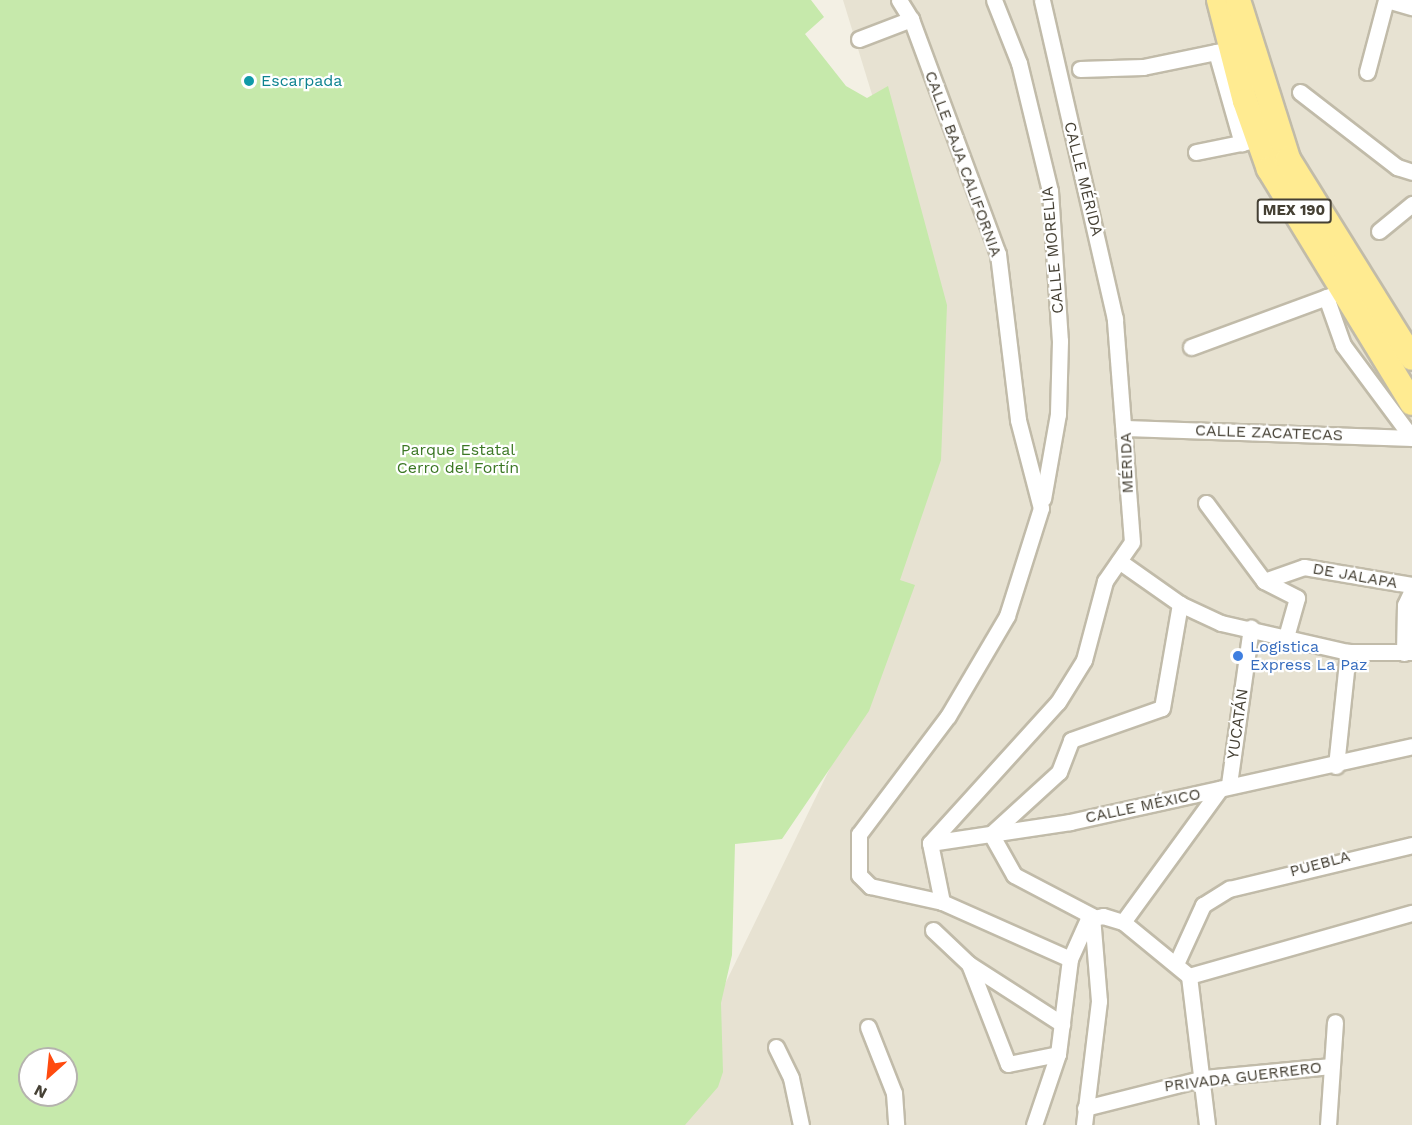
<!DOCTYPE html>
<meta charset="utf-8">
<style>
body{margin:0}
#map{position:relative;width:1412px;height:1125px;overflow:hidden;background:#f3f0e4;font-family:"Work Sans",sans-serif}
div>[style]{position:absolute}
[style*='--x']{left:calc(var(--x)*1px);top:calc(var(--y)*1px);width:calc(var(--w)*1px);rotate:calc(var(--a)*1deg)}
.residential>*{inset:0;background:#e7e2d2}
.green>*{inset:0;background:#c6e9ab}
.roads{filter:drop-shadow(2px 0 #c1bba9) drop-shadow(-2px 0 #c1bba9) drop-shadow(0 2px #c1bba9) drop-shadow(0 -2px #c1bba9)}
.street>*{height:15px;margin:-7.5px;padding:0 7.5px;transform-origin:7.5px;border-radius:7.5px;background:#fff}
.primary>*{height:24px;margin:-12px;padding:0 12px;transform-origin:12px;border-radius:12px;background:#ffeb91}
.dots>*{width:16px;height:16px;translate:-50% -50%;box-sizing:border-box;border:3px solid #fff;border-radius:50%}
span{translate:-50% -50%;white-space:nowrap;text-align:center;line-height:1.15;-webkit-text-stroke:4.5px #fff;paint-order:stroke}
.shield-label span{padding:2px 4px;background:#fff;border:2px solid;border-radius:4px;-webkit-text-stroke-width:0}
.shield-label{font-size:15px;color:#454034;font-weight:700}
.culture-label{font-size:16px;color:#0d838f}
.left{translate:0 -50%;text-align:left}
.street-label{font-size:16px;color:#454034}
.park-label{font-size:16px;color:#3c7825}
.shop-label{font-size:16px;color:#366cbe}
.north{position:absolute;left:18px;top:1047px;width:60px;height:60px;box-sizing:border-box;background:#fff;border:2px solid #b5b3ae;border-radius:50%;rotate:207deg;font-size:16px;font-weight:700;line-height:24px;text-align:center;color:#454034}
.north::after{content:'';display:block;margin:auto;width:21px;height:27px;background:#ff4b0f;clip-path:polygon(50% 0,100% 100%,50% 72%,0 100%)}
</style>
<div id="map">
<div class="residential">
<div style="clip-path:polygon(843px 0,1412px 0,1412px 1125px,590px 1125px,708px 1019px,882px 661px,920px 251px)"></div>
</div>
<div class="green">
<div style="clip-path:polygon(evenodd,0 0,811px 0,824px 17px,805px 34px,846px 86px,867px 98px,888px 86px,947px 305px,941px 460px,900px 580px,915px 585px,869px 711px,782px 839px,735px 844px,732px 955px,721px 1003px,723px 1072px,718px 1087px,685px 1125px,0 1125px,0 0,30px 1059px,66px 1059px,66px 1095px,30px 1095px,30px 1059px)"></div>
</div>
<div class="roads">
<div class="street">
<div style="--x:899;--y:0;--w:22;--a:58"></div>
<div style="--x:911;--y:19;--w:251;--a:69.7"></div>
<div style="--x:998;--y:254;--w:167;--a:83.1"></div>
<div style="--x:1018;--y:420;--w:91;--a:75.4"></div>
<div style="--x:1041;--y:508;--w:113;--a:107.5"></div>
<div style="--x:1007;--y:616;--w:116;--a:120.5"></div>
<div style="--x:948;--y:716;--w:148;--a:127"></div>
<div style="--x:859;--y:834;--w:41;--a:90"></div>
<div style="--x:859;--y:875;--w:16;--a:45"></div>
<div style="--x:870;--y:886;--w:74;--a:12.5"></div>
<div style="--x:942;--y:902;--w:140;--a:24"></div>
<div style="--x:994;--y:0;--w:68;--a:68.4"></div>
<div style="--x:1019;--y:63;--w:132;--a:76.4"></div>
<div style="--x:1050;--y:191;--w:150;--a:86.2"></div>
<div style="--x:1060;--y:341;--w:73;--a:91.6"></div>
<div style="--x:1058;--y:414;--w:86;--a:100"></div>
<div style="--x:1387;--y:0;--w:26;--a:16"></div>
<div style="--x:859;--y:39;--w:56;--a:-21"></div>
<div style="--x:1216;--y:52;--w:95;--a:74.1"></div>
<div style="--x:1080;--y:69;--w:63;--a:-1.8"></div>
<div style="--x:1143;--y:67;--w:90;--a:-11.6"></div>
<div style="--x:1367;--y:72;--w:74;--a:-75.2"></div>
<div style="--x:1300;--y:92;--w:123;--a:37.7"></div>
<div style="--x:1397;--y:167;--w:16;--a:18"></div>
<div style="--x:1196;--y:152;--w:55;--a:-11.5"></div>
<div style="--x:1379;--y:231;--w:43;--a:-39.3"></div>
<div style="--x:1326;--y:297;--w:51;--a:70.5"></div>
<div style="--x:1343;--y:345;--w:116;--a:53.4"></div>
<div style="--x:1191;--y:347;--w:153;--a:-20.2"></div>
<div style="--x:1126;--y:428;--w:286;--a:2"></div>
<div style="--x:1206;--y:503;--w:97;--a:53.4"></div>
<div style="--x:1264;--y:581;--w:37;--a:27"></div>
<div style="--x:1297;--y:598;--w:41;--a:105.8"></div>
<div style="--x:1119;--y:561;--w:75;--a:35.2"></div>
<div style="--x:1180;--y:604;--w:45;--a:24.9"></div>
<div style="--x:1221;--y:623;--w:130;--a:12.9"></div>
<div style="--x:1348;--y:652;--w:64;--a:0"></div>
<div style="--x:1264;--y:581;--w:42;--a:-19.3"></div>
<div style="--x:1304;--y:567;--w:109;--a:9.5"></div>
<div style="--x:1404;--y:653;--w:48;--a:-88.8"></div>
<div style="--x:1405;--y:605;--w:17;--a:-65"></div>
<div style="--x:1336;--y:766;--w:115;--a:-84"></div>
<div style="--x:1229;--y:784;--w:158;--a:-82"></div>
<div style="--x:930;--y:843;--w:190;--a:-47.8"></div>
<div style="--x:1058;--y:702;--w:49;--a:-58.2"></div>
<div style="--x:1084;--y:660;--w:82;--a:-75.1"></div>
<div style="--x:1105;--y:581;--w:47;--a:-55.3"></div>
<div style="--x:1132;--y:542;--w:224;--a:-94.4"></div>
<div style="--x:1115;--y:319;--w:327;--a:-102.9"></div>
<div style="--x:942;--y:902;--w:60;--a:-101.5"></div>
<div style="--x:930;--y:843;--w:142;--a:-8.5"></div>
<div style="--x:1070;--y:822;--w:350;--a:-12.5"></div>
<div style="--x:1123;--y:922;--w:165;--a:-53.9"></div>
<div style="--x:933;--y:930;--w:50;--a:43.4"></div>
<div style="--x:969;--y:964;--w:111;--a:32.8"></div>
<div style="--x:969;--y:964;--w:107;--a:68.7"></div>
<div style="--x:1008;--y:1064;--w:51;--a:-11.3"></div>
<div style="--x:1176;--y:964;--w:65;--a:-65.4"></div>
<div style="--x:1203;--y:905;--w:31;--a:-32"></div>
<div style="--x:1229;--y:889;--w:188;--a:-13.5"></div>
<div style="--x:1189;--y:976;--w:232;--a:-15.8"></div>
<div style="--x:868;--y:1027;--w:71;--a:68.5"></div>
<div style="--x:894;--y:1093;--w:32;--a:86"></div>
<div style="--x:776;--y:1047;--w:34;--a:64"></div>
<div style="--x:791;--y:1078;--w:48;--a:78"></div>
<div style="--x:1085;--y:1108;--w:123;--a:-14.1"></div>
<div style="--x:1204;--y:1078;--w:128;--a:-5.4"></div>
<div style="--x:1034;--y:1125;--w:75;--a:-71.3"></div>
<div style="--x:1058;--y:1054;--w:96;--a:-82.8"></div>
<div style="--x:1070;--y:959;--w:44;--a:-65.8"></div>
<div style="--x:1088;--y:919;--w:15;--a:-11"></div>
<div style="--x:1103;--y:916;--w:21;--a:17"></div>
<div style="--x:1123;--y:922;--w:85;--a:39.3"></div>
<div style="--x:1189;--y:976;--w:150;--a:83.1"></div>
<div style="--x:1084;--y:1125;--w:125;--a:-83.1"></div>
<div style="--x:1099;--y:1001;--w:85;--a:-94.7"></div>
<div style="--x:1092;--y:916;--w:88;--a:-152.3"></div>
<div style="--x:1014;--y:875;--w:47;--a:-119.3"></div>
<div style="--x:991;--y:834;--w:92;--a:-42.4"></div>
<div style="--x:1059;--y:772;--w:34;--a:-69"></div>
<div style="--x:1071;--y:740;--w:96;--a:-19.4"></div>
<div style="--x:1162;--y:708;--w:106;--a:-80.2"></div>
<div style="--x:1328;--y:1125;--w:103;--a:-86.1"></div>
</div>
<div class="primary">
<div style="--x:1219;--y:0;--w:104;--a:75.6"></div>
<div style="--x:1245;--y:101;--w:72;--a:70.6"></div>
<div style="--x:1269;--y:169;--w:274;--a:58.6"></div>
<div style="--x:1238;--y:0;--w:167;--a:72.5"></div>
<div style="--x:1288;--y:159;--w:234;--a:58.1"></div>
</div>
</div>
<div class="dots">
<div style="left:249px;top:81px;background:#0f9aa8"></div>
<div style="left:1238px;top:656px;background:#3f7fe0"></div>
</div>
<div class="shield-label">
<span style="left:1294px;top:211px">MEX 190</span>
</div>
<div class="culture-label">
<span class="left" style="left:261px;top:81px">Escarpada</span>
</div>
<div class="street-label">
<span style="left:963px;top:164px;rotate:70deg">CALLE BAJA CALIFORNIA</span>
<span style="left:1083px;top:179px;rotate:76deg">CALLE MÉRIDA</span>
<span style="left:1053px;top:250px;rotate:-95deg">CALLE MORELIA</span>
<span style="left:1269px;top:433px;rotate:2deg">CALLE ZACATECAS</span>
<span style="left:1127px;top:463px;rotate:-92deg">MÉRIDA</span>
<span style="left:1355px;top:576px;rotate:10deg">DE JALAPA</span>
<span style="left:1238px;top:724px;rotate:-82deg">YUCATÁN</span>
<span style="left:1143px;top:806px;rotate:-12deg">CALLE MÉXICO</span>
<span style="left:1320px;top:864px;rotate:-15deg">PUEBLA</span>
<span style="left:1243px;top:1077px;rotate:-7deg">PRIVADA GUERRERO</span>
</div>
<div class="park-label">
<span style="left:458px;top:459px">Parque Estatal<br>Cerro del Fortín</span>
</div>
<div class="shop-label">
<span class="left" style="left:1250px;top:656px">Logistica<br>Express La Paz</span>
</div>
<div class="north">N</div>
</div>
